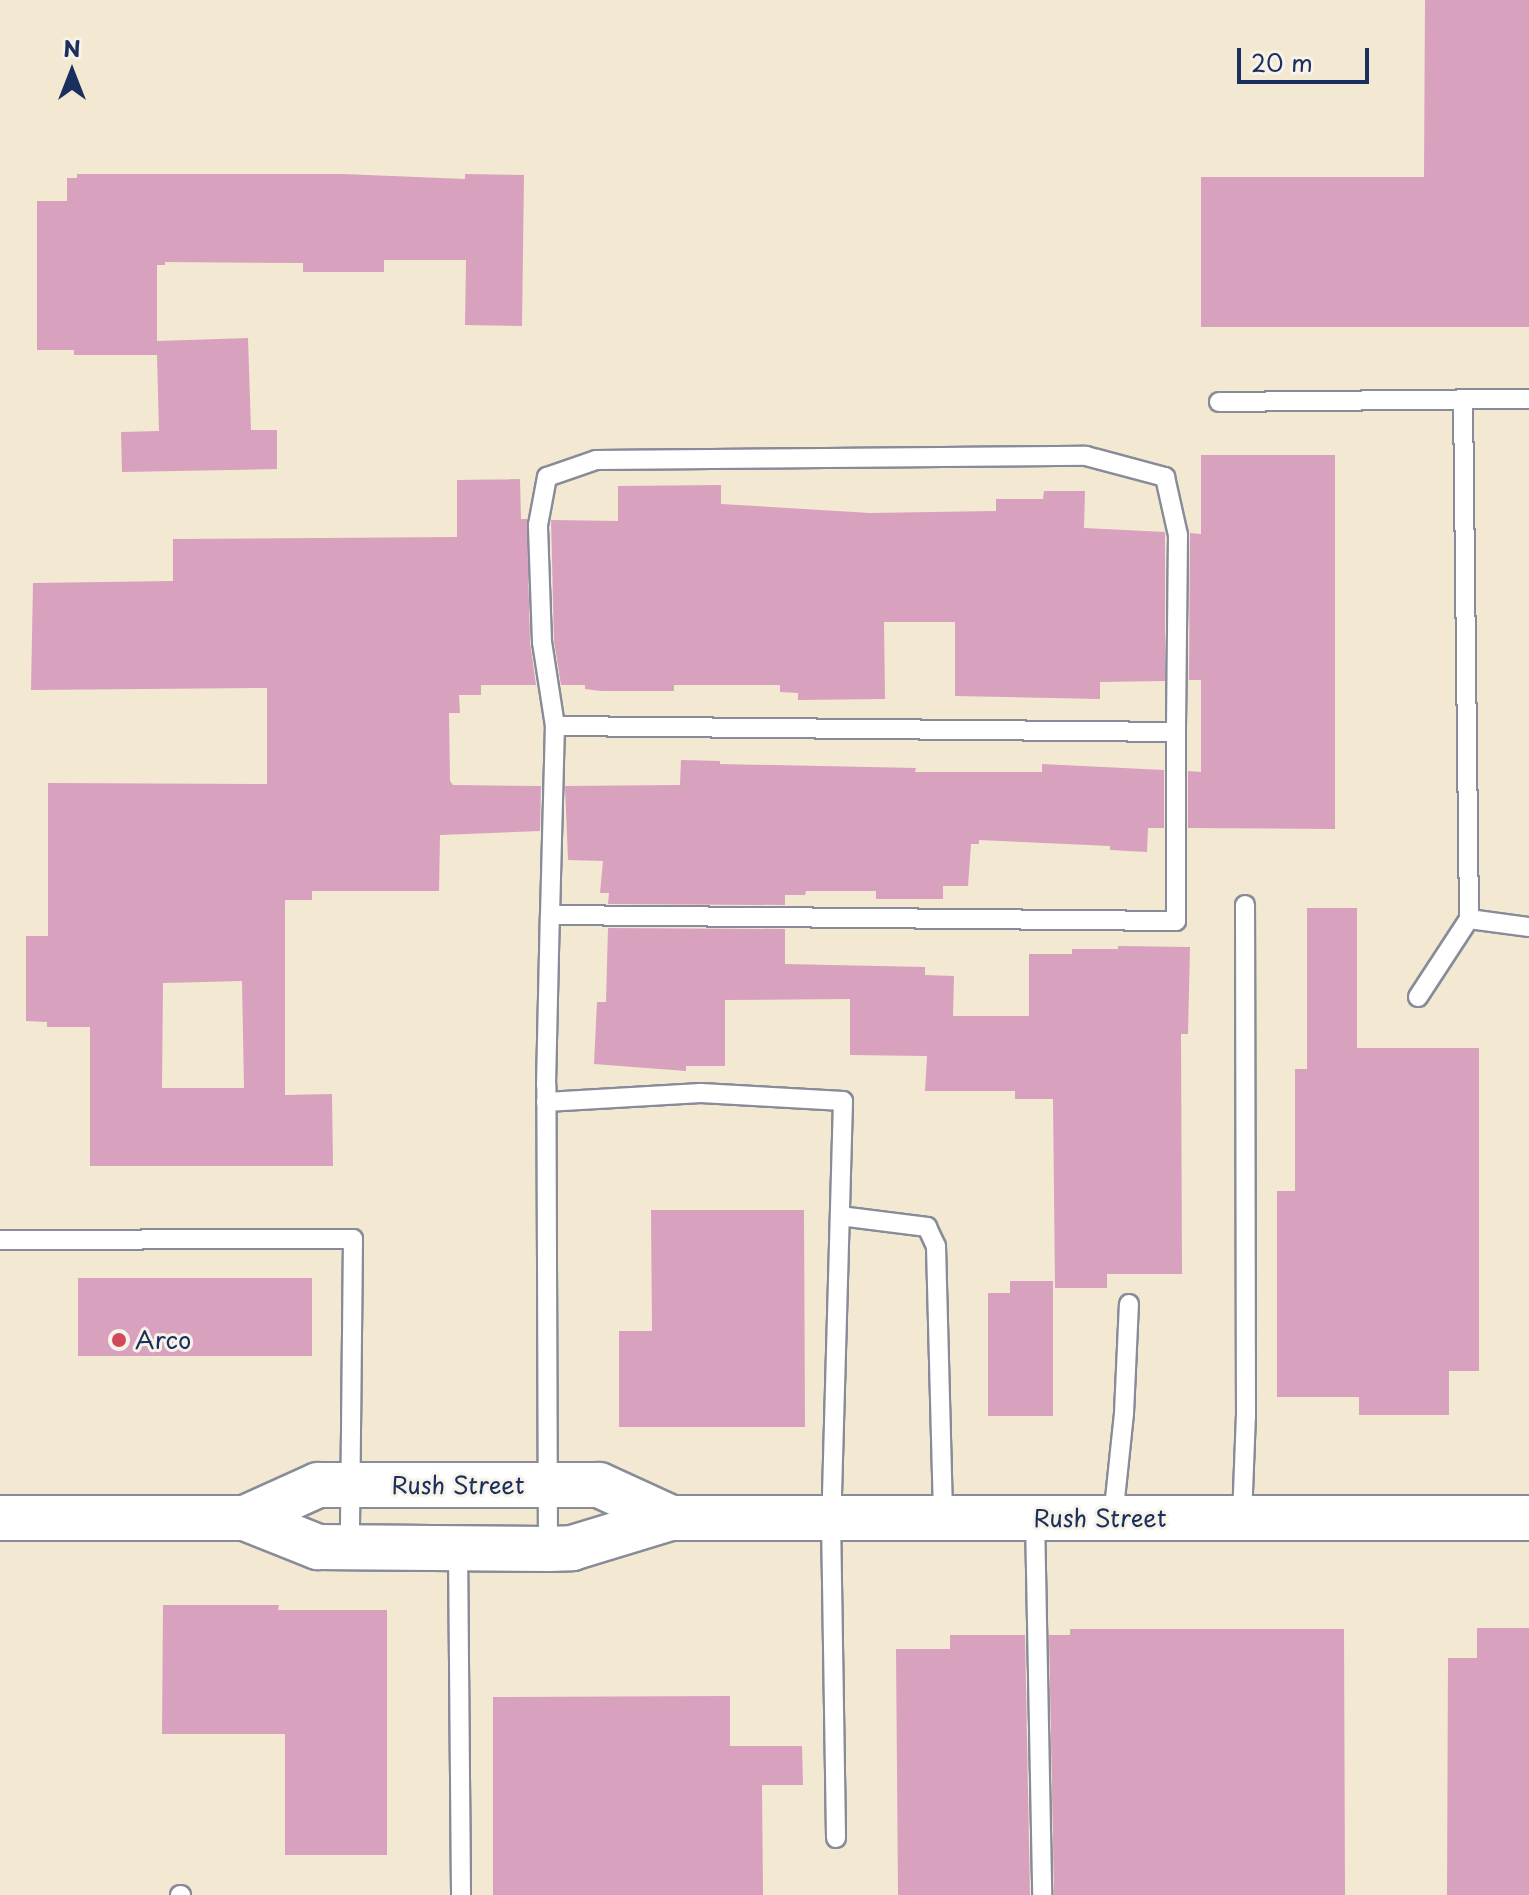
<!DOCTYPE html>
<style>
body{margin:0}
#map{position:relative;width:1529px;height:1895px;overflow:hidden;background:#f3e8d2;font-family:"Playpen Sans",sans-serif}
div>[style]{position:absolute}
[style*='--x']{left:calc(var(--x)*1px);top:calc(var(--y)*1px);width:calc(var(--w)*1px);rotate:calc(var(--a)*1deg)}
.building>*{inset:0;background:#d8a1bd;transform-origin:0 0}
.roads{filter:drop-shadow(2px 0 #878c98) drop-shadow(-2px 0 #878c98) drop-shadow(0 2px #878c98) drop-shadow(0 -2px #878c98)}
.service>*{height:18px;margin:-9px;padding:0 9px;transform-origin:9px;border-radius:9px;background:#fff}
.tertiary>*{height:44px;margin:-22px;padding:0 22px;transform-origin:22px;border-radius:22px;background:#fff}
.dots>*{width:22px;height:22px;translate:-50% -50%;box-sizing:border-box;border:4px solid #f7f3e8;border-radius:50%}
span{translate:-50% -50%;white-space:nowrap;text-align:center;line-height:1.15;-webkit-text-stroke:6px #f7f3e8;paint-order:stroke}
.poi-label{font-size:24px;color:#1b2f5e}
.left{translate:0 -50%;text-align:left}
.street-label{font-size:24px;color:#1b2f5e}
.north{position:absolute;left:32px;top:32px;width:80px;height:80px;-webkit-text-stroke:6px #f7f3e8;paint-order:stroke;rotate:0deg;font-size:22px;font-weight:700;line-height:32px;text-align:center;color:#1b2f5e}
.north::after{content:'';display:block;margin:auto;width:28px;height:36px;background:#1b2f5e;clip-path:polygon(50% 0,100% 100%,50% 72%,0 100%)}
.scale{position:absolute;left:1237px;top:48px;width:132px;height:36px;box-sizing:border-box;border:4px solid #1b2f5e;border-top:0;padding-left:10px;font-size:24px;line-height:28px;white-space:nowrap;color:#1b2f5e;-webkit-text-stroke:6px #f7f3e8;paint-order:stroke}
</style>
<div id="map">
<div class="building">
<div style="clip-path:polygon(1425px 0,1529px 0,1529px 327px,1201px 327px,1201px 177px,1424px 177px)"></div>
<div style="clip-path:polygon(77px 174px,343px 174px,465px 179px,465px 174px,524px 175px,522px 326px,465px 325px,466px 260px,384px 260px,384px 272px,303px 272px,303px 263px,165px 262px,165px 265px,157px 265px,157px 341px,248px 338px,251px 430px,277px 430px,277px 469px,122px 472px,121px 432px,159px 431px,157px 355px,74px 355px,74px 350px,37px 350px,37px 201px,67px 201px,67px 178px,77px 178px)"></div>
<div style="clip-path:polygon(1201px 455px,1335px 455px,1335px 829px,1188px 828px,1188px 771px,1201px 772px,1201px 680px,1189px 680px,1190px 533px,1201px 534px)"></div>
<div style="clip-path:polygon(evenodd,520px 479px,521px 519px,527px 519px,530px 642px,536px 685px,481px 685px,481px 695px,459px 695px,460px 713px,449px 713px,450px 781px,453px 785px,541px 786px,540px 831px,440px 835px,439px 891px,312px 891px,312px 900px,285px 900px,285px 1095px,332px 1094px,333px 1166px,90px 1166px,90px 1027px,47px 1027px,47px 1022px,26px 1021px,26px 936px,48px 936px,48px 783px,267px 784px,267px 688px,31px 690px,33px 583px,173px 581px,173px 539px,457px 537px,457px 480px,520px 479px,242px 981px,244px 1088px,162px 1088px,163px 983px,242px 981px)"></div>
<div style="clip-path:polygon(721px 485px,721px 504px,870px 513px,996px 511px,996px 499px,1043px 499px,1044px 491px,1085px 491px,1084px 528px,1165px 532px,1165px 681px,1100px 682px,1100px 699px,955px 696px,955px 622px,884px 622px,885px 699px,798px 700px,798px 693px,780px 692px,780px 685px,674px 685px,674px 691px,601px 691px,585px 689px,585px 685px,561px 685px,554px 641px,551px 520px,618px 521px,618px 486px)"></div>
<div style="clip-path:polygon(681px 760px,720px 761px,720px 764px,916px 768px,915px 772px,1042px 772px,1042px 764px,1164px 770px,1164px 828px,1148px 828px,1147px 852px,1110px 850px,1110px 846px,979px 840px,979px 844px,971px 844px,968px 886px,943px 886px,943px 899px,876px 899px,876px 891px,806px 891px,805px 895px,785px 895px,785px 905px,608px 904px,609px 893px,600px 893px,603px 861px,568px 860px,565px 786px,680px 785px)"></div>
<div style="clip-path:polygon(1307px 908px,1357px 908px,1357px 1048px,1479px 1048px,1479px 1371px,1449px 1371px,1449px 1415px,1359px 1415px,1359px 1397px,1277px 1397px,1277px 1191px,1295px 1191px,1295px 1069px,1307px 1069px)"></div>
<div style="clip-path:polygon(608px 928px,785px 929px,785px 964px,925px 967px,925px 975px,954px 976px,953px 1016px,1029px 1016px,1029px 954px,1072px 954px,1072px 949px,1118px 949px,1118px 946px,1190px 947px,1188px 1034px,1181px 1034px,1182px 1274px,1107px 1274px,1107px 1288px,1055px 1288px,1053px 1099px,1015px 1099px,1015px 1091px,925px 1091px,927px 1056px,850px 1055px,850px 999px,725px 1000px,725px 1066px,686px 1066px,686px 1071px,594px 1064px,597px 1002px,606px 1002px)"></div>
<div style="clip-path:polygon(651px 1210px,804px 1210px,805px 1427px,619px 1427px,619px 1331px,652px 1331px)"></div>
<div style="left:78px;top:1278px;width:234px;height:78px"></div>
<div style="clip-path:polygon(1010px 1281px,1053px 1281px,1053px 1416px,988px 1416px,988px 1293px,1010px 1293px)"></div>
<div style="clip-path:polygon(163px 1605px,279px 1605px,278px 1610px,387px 1610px,387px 1855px,285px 1855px,285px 1734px,162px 1734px)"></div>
<div style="clip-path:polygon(1477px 1628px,1529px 1628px,1529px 1895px,1447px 1895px,1448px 1658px,1477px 1658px)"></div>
<div style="clip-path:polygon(1070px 1629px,1344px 1629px,1345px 1895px,1054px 1895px,1049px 1635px,1070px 1635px)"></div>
<div style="clip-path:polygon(950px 1635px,1025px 1635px,1030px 1895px,898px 1895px,896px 1649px,950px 1649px)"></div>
<div style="clip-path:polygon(730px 1696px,730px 1746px,802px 1746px,803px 1785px,762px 1785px,763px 1895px,493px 1895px,493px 1697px)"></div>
</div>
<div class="roads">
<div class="service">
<div style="--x:1463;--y:399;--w:520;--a:89.34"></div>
<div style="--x:1469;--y:919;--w:61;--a:7.6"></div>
<div style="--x:1219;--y:402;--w:310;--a:-0.6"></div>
<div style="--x:555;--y:726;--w:85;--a:-98.8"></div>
<div style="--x:542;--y:642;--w:117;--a:-92"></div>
<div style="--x:538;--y:525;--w:49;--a:-79.4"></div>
<div style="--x:547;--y:477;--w:52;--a:-19.1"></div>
<div style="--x:596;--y:460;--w:490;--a:-0.5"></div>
<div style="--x:1086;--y:456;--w:82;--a:14.9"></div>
<div style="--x:1165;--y:477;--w:59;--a:77.4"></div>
<div style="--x:1178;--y:535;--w:197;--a:90.6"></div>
<div style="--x:1418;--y:997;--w:93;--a:-56.8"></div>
<div style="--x:546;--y:1102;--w:155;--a:-3.3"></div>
<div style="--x:701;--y:1093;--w:142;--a:3.2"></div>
<div style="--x:843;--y:1101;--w:417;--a:91.6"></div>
<div style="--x:831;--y:1518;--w:320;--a:89.1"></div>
<div style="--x:840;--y:1216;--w:88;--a:7.2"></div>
<div style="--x:927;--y:1227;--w:21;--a:65"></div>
<div style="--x:936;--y:1246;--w:272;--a:88.5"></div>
<div style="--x:0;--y:1240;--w:353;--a:-0.2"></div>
<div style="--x:353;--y:1239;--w:307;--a:90.6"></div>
<div style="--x:1035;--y:1518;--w:377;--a:88.9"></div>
<div style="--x:1113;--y:1518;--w:106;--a:-84"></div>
<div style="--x:1124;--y:1413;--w:109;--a:-87.4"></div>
<div style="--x:1242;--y:1518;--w:102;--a:-87.8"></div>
<div style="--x:1246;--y:1416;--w:511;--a:-90.11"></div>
<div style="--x:458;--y:1547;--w:348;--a:89.5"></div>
<div style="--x:548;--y:1549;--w:464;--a:-90.2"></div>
<div style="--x:546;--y:1085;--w:170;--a:-88.7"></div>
<div style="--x:550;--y:915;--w:189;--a:-88.5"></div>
<div style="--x:555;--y:726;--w:621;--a:0.55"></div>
<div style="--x:1176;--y:732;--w:189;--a:90"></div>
<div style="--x:1176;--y:921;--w:626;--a:-179.45"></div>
<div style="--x:180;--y:1895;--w:1;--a:0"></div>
</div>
<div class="tertiary">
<div style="--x:0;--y:1518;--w:245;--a:0"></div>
<div style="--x:245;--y:1518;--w:79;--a:21.7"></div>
<div style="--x:318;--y:1547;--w:230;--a:0.5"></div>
<div style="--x:548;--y:1549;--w:24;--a:-2"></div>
<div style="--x:572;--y:1548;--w:103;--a:-16.9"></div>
<div style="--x:671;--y:1518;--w:858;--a:0"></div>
<div style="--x:245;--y:1518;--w:80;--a:-24.3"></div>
<div style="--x:318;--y:1485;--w:281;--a:0"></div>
<div style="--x:599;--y:1485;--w:79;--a:24.6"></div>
</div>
</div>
<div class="dots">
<div style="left:119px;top:1340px;background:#d1495b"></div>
</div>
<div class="poi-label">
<span class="left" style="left:135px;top:1340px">Arco</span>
</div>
<div class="street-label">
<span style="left:458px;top:1485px">Rush Street</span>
<span style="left:1100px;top:1518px">Rush Street</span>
</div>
<div class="north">N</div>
<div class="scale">20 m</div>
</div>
